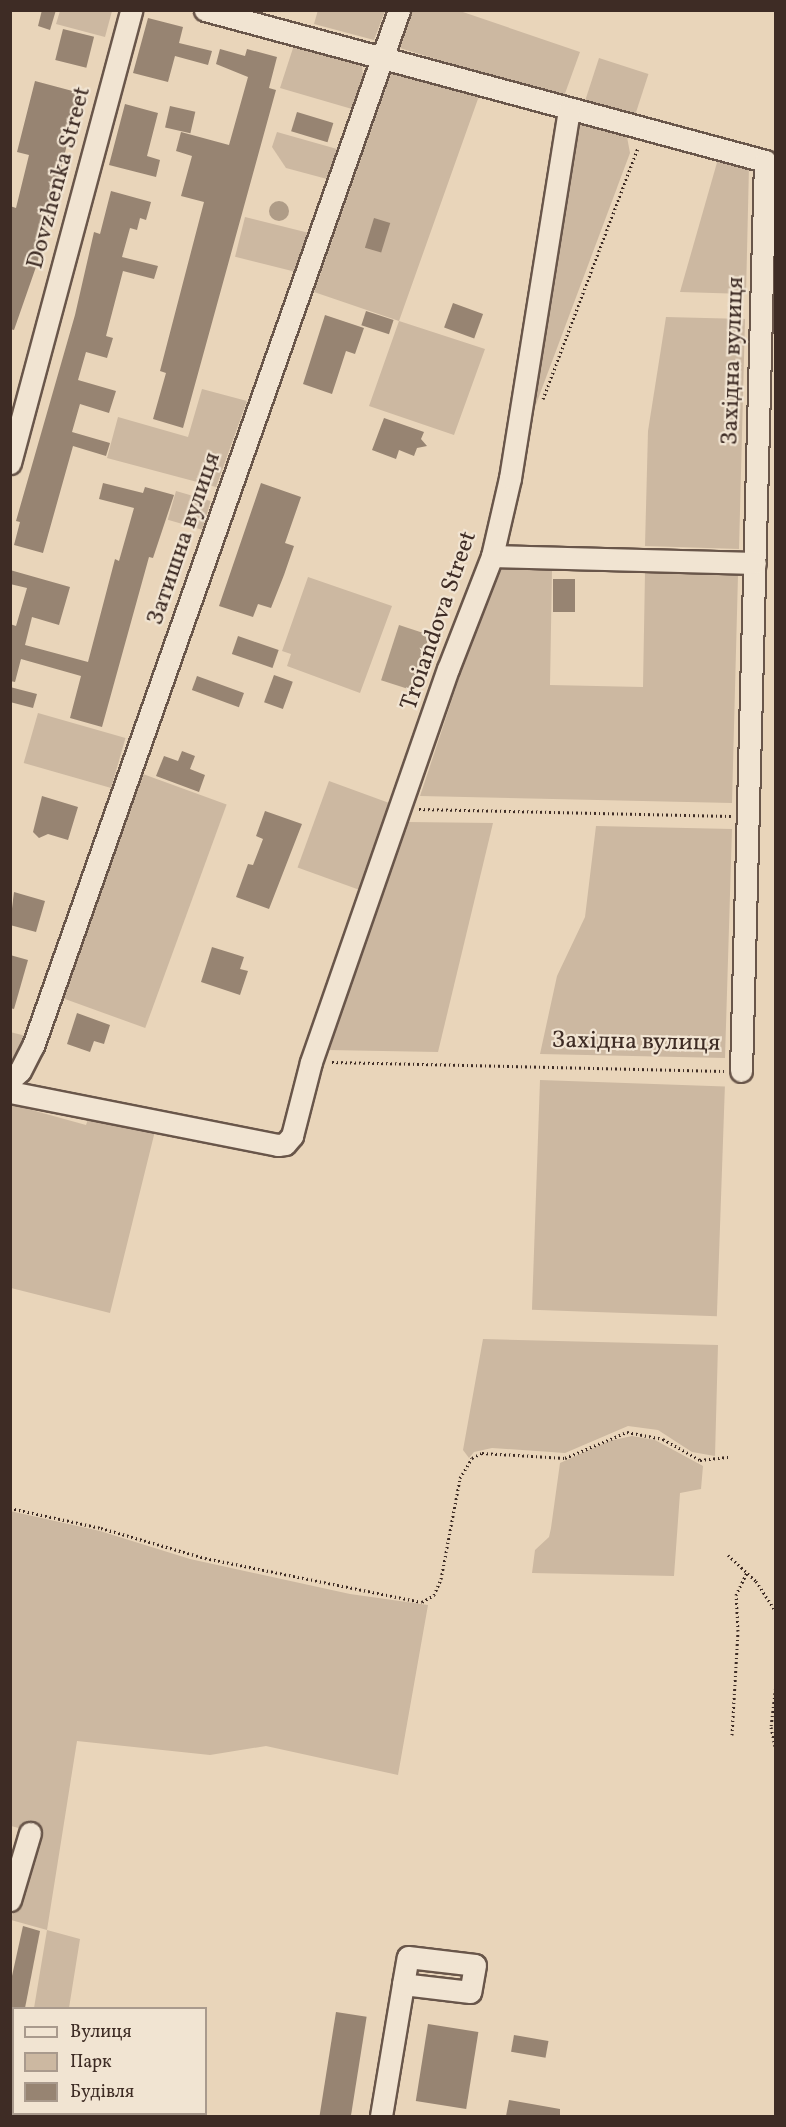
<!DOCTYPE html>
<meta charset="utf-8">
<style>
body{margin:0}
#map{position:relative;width:786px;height:2127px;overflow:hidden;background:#e9d5ba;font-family:Vollkorn,serif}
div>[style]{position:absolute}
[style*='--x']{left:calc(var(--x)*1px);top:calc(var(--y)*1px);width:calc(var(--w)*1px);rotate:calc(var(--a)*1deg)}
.green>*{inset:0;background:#ccb8a1;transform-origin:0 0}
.water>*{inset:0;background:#af9c87;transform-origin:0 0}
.round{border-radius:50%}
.building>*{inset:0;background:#978472;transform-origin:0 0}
.path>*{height:3px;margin-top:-1.5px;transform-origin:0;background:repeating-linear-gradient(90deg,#3e2c25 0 1.5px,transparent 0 4.5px)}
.roads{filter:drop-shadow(2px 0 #69564a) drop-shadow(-2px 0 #69564a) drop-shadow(0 2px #69564a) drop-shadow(0 -2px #69564a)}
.minor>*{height:21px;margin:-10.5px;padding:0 10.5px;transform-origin:10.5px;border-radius:10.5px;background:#f1e4d2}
span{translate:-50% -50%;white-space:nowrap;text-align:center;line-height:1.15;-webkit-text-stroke:4.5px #f1e4d2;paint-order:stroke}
.street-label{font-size:24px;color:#3e2c25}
.frame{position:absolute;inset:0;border:12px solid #3e2c25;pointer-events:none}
.legend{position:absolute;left:12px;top:2007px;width:195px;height:108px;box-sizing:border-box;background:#f1e4d2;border:2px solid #a99a8d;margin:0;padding:8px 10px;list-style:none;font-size:18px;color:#3e2c25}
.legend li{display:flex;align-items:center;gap:12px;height:30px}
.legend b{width:30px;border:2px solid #a99a8d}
</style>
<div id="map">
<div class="green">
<div style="clip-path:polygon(318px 10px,384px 10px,385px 11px,374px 40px,314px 24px)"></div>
<div style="clip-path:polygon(457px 10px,580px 52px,563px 99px,400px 48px,413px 11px)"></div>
<div style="clip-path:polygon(60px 11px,112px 11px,105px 37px,56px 24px)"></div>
<div style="clip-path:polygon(294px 45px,362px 65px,363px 76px,352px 109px,280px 88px)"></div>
<div style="left:599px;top:58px;width:52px;height:47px;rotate:18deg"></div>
<div style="clip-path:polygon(392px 71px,479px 96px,399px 321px,485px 349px,454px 435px,369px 406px,399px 321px,314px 292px)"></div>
<div style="clip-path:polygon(576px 121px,627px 137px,630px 153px,529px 423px)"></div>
<div style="clip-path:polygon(277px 132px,337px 149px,327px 179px,286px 168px,272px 147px)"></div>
<div style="clip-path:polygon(718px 159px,749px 166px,746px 294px,680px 292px)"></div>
<div style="left:245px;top:217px;width:64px;height:41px;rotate:14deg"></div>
<div style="clip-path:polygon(666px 317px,745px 319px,739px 549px,645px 546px,648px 431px)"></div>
<div style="clip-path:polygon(202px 389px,247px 401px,216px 487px,107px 458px,118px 417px,188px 437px)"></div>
<div style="left:176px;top:491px;width:36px;height:30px;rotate:16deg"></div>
<div style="clip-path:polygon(496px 567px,552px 570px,550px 685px,643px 687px,645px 572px,738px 575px,732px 803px,420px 796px)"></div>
<div style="clip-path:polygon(308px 577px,392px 606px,360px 693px,287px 666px,291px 654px,282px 651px)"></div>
<div style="left:38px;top:713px;width:91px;height:52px;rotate:16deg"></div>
<div style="left:143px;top:774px;width:89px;height:238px;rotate:20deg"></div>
<div style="left:329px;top:781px;width:67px;height:92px;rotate:20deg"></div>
<div style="clip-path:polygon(408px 822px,493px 823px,438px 1052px,328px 1050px)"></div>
<div style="clip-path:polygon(596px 826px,732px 829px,725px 1058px,540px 1054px,557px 976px,585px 917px)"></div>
<div style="clip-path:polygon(10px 1032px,26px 1036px,10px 1069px)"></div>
<div style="left:540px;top:1080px;width:185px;height:230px;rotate:2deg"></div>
<div style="clip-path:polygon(10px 1104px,86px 1125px,90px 1113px,156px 1127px,110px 1313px,11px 1288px)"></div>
<div style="clip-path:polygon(483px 1339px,718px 1345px,715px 1456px,692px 1452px,658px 1430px,628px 1426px,565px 1453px,492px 1448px,474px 1452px,469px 1458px,463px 1450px)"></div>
<div style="clip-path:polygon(632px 1436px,655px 1440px,703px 1466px,701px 1489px,680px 1493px,674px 1576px,532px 1573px,535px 1550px,549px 1537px,551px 1528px,560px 1463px,609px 1441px)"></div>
<div style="clip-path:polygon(10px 1511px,100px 1531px,190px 1559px,350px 1594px,428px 1605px,398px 1775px,266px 1746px,210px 1755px,77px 1741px,47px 1930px,80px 1939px,69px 2008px,34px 2008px,47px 1930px,11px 1920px,34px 1832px,11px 1826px)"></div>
</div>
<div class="water">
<div class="round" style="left:269px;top:201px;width:20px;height:20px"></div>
<div style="left:399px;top:625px;width:32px;height:58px;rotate:18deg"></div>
</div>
<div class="building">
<div style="clip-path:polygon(42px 10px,56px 10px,50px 30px,38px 26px)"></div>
<div style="clip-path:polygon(148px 18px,183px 27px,179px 43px,212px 51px,208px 65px,175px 56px,168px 82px,133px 73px)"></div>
<div style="left:63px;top:29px;width:32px;height:32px;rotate:14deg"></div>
<div style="clip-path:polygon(220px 49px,245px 56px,247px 49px,277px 57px,269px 88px,276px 90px,183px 428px,153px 419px,166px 373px,160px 371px,204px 202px,181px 196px,192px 156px,176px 151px,181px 132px,229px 145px,248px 77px,216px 64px)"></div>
<div style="clip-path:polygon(35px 81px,80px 93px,37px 264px,14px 330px,10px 329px,10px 206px,16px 208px,29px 155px,17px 152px)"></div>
<div style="clip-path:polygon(125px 104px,158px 113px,147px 156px,160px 160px,156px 177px,109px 165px)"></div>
<div style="left:170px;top:106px;width:26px;height:22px;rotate:13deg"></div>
<div style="left:297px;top:112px;width:38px;height:20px;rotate:17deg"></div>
<div style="clip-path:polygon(111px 191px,151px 202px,146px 220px,140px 218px,137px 230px,130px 228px,122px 257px,158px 266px,154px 279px,123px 271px,106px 336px,113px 338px,107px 358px,86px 352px,78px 380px,116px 391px,109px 413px,80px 404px,72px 432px,110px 443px,106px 456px,73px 446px,43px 553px,14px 545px,20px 522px,16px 521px,75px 315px,94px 232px,100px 234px)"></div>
<div style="left:374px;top:218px;width:17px;height:31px;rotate:17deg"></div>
<div style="left:453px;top:303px;width:32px;height:26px;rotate:20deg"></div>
<div style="left:366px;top:311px;width:29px;height:15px;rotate:18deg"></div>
<div style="clip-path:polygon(325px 315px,364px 328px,355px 354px,346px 351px,332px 394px,303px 384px)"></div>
<div style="clip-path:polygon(384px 418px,424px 432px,421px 439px,427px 446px,417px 448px,414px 456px,399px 450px,396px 459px,372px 450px)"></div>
<div style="clip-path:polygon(103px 483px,143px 493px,145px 487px,174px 495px,153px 558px,149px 557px,102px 727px,70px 718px,81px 676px,21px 659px,15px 682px,10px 681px,10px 624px,16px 626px,27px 588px,10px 584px,10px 570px,70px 587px,59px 625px,32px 617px,25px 645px,88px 662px,115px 559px,119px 561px,134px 508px,99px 499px)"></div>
<div style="clip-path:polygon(261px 483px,301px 497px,285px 543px,294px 546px,284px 575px,271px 608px,258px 604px,253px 617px,219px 606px)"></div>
<div style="left:553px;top:579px;width:22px;height:33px"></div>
<div style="left:238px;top:636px;width:43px;height:19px;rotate:19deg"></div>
<div style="left:274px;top:675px;width:20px;height:29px;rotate:20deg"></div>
<div style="left:197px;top:676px;width:50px;height:15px;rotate:20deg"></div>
<div style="clip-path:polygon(10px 687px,37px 694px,33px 708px,10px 702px)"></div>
<div style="clip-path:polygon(182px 751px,195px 756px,190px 769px,205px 775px,199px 792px,156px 776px,164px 756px,178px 761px)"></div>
<div style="clip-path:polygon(42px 796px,78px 807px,68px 840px,48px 834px,39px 838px,33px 832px)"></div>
<div style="clip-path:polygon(265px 811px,302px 824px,269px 909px,236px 897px,248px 864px,253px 865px,263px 839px,256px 836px)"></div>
<div style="clip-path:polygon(14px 892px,45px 901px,36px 932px,10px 925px)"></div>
<div style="clip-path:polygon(212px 947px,244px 957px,240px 969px,248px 971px,240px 995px,201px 982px)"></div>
<div style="clip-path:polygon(10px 955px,28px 960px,14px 1009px,10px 1008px)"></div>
<div style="clip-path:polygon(77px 1013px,110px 1025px,104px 1044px,94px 1041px,90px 1052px,67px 1044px)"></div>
<div style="clip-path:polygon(23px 1926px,40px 1931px,25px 2008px,10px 2008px,10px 1985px)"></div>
<div style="left:336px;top:2012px;width:31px;height:106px;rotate:9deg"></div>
<div style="left:428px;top:2024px;width:51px;height:78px;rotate:9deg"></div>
<div style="left:514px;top:2035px;width:35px;height:17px;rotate:10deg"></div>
<div style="clip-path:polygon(509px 2100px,560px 2109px,560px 2116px,506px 2116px)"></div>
</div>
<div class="path">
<div style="--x:543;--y:399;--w:269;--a:-69.3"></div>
<div style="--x:419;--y:809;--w:312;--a:1.3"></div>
<div style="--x:332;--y:1062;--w:392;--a:1.3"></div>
<div style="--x:10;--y:1508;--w:93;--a:12.4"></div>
<div style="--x:101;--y:1528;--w:108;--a:16.1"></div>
<div style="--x:205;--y:1558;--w:221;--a:11.5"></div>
<div style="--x:422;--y:1602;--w:14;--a:-30"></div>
<div style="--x:434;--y:1595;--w:17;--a:-66"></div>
<div style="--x:441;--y:1579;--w:103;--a:-79.3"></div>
<div style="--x:460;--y:1478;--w:23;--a:-59"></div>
<div style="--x:472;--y:1458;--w:11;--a:-27"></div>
<div style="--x:482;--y:1453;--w:83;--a:3.4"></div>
<div style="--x:565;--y:1458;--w:67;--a:-22.8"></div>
<div style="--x:627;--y:1432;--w:37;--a:11"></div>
<div style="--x:663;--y:1439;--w:43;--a:29.6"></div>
<div style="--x:700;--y:1460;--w:30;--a:-6"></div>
<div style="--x:728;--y:1555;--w:38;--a:43"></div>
<div style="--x:756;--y:1581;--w:37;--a:57"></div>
<div style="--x:776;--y:1684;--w:43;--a:96.6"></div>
<div style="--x:771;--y:1727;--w:25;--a:78"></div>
<div style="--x:732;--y:1735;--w:104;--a:-86.7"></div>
<div style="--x:738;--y:1631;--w:36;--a:-93"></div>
<div style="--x:736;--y:1595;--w:25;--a:-64"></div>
</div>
<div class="roads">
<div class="minor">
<div style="--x:205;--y:10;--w:580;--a:15.09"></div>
<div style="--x:765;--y:161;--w:910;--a:91.51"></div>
<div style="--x:10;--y:463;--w:469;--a:-75"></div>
<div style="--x:492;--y:556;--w:263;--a:1.5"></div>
<div style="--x:10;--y:1080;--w:13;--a:-42"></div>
<div style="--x:20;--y:1071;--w:28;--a:-63"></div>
<div style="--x:33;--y:1046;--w:1099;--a:-70.54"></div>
<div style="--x:10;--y:1092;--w:273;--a:11.2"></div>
<div style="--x:278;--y:1145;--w:7;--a:-8"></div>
<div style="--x:285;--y:1144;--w:11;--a:-49"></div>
<div style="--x:292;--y:1136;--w:76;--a:-75.6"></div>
<div style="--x:311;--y:1062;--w:416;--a:-70.8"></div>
<div style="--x:448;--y:669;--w:121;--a:-68.7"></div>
<div style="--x:492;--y:556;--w:80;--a:-77"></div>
<div style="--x:510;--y:478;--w:372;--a:-80.9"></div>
<div style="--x:10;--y:1900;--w:70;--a:-73.4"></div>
<div style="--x:381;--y:2116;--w:134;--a:-80.5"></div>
<div style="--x:403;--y:1984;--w:27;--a:-80"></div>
<div style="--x:408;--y:1957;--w:67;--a:6.8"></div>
<div style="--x:475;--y:1965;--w:27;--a:100"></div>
<div style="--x:470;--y:1992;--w:67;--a:-173.2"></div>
</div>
</div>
<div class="street-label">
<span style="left:60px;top:178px;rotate:-75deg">Dovzhenka Street</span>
<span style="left:734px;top:361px;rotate:-88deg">Західна вулиця</span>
<span style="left:185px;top:539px;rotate:-71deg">Затишна вулиця</span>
<span style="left:440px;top:621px;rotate:-71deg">Troiandova Street</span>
<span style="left:636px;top:1043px;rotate:1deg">Західна вулиця</span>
</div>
<div class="frame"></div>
<ul class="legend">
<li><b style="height:8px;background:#f1e4d2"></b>Вулиця</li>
<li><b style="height:16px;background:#ccb8a1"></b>Парк</li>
<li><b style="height:16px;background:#978472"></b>Будівля</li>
</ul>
</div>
